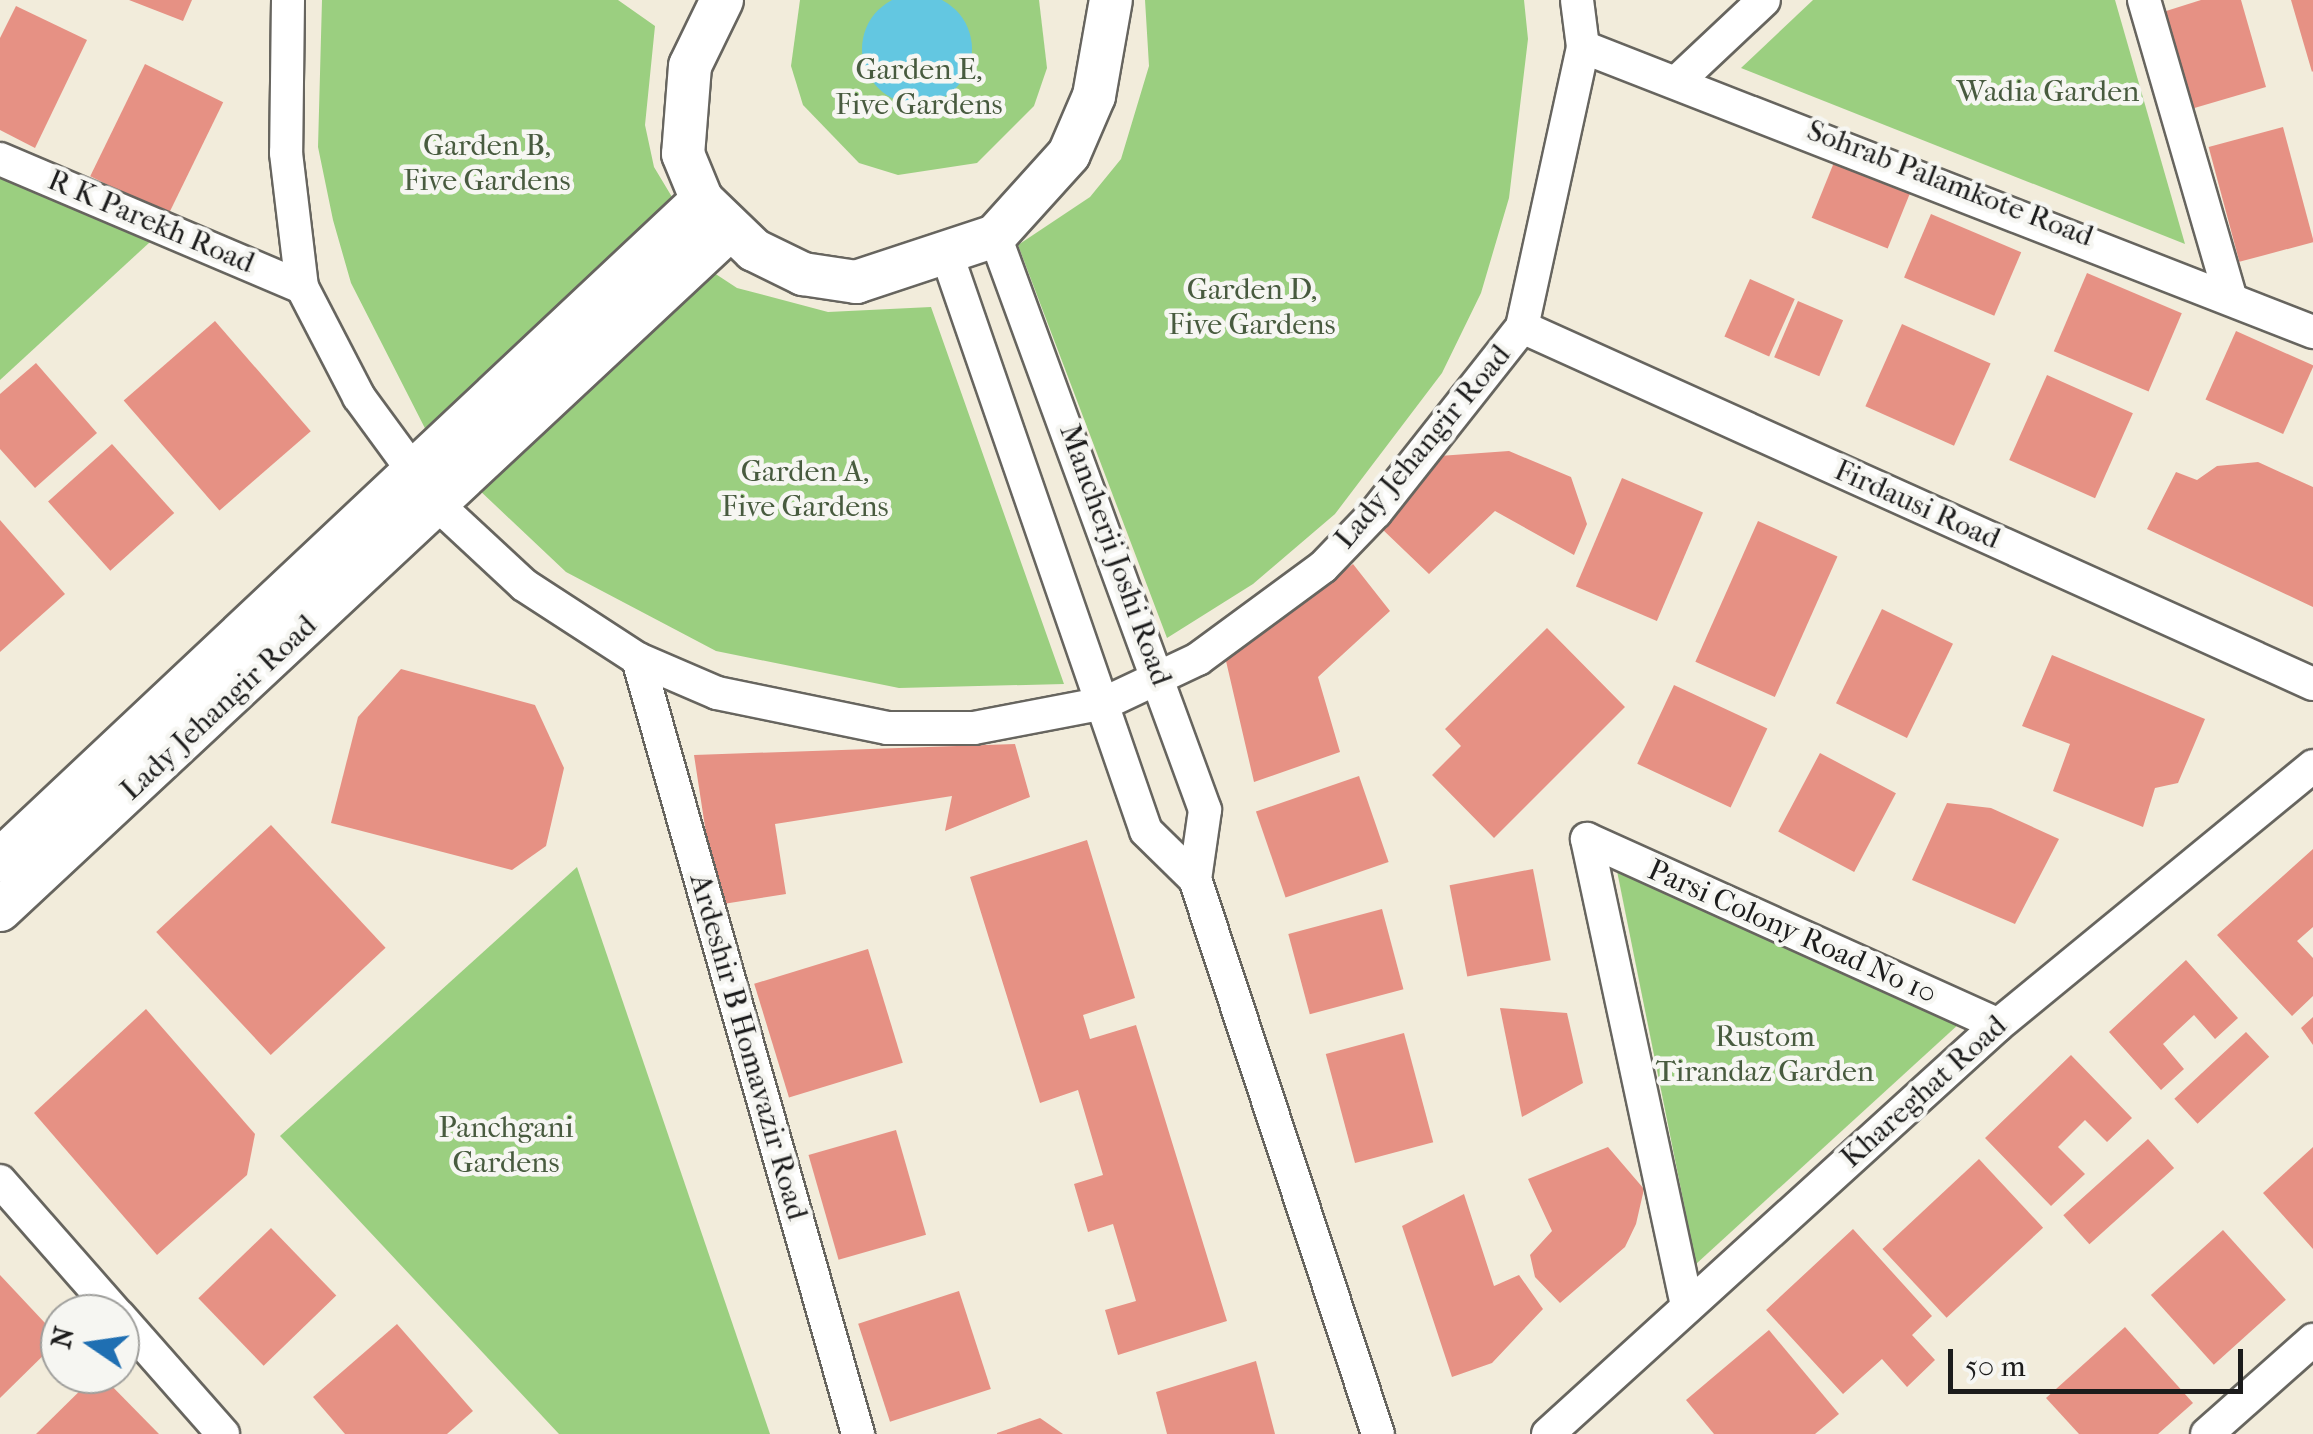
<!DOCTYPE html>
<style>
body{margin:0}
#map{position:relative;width:2313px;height:1434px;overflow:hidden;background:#f2ecdb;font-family:"IM FELL French Canon",serif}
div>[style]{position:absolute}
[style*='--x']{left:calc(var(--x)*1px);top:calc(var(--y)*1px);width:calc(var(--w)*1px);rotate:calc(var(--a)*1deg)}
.green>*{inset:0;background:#9bcf80}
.water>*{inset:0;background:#63c7e1}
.round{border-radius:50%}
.building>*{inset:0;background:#e69184;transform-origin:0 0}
.roads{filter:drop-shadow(2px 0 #67655f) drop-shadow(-2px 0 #67655f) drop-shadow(0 2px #67655f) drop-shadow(0 -2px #67655f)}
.minor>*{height:32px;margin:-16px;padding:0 16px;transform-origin:16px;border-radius:16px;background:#fff}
.tertiary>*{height:42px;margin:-21px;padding:0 21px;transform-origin:21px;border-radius:21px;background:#fff}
span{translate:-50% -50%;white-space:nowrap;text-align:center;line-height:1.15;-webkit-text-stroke:9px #f6f6f2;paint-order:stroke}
.park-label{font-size:30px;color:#485b3f}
.street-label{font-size:30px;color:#1c1c1c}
.north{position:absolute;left:40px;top:1294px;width:100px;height:100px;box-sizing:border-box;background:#f6f6f2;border:2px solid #9f9f9c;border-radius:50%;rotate:283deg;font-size:28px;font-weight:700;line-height:40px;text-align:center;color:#1c1c1c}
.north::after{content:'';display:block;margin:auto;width:35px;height:45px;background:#1f6fb2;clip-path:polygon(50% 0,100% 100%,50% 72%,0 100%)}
.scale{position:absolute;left:1948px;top:1349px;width:295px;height:45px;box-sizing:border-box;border:5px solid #1c1c1c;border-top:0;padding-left:12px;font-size:30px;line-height:35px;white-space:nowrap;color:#1c1c1c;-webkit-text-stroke:8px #f6f6f2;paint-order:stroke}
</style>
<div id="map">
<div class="green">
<div style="clip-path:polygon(322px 0,618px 0,655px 26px,645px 125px,654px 167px,681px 212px,434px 446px,351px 283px,333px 220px,318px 147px)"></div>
<div style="clip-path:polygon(800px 0,1039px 0,1047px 68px,1034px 106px,977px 163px,898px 175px,859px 163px,803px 105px,791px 66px)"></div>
<div style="clip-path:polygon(1145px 0,1524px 0,1528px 39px,1509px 198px,1481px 293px,1442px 373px,1335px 514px,1253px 584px,1167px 638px,1018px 245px,1090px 197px,1121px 159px,1149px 66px)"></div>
<div style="clip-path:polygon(1813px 0,2115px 0,2185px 244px,1741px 68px)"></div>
<div style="clip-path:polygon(0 176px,150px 242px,0 380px)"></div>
<div style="clip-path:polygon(705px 267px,737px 288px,828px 312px,931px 307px,1064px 684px,899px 688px,716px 651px,566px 572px,477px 488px)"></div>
<div style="clip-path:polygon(1616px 866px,1960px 1023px,1696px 1264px)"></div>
<div style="clip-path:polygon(577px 867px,770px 1434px,559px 1434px,280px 1136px)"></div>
</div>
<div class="water">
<div class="round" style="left:862px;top:-6px;width:110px;height:110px"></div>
</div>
<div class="building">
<div style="clip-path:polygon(129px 0,192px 0,183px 21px)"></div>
<div style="clip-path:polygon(2201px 0,2241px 0,2266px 87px,2191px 109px,2163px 12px)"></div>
<div style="clip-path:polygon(2291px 0,2313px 0,2313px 71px,2312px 72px)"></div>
<div style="clip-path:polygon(16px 6px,87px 40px,35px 148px,0 130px,0 38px)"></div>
<div style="left:145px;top:64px;width:87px;height:125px;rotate:26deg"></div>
<div style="left:2283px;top:127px;width:119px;height:77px;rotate:75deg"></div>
<div style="left:1839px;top:150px;width:82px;height:73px;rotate:22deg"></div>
<div style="left:1931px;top:214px;width:98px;height:69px;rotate:23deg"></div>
<div style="left:2087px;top:273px;width:103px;height:85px;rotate:23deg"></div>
<div style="left:1750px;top:279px;width:49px;height:63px;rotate:24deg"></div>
<div style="left:1798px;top:301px;width:49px;height:61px;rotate:23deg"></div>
<div style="left:215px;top:321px;width:146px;height:121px;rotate:49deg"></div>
<div style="left:1902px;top:324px;width:97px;height:90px;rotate:24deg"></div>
<div style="left:2236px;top:331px;width:85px;height:75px;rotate:24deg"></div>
<div style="clip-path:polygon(36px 363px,97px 433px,35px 488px,0 449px,0 394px)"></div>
<div style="left:2047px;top:375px;width:94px;height:93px;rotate:24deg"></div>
<div style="left:112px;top:444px;width:93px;height:86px;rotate:48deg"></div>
<div style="clip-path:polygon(1509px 451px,1571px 477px,1587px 524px,1574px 555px,1495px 511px,1429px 574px,1381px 528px,1439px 456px)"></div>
<div style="clip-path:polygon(2258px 462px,2313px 487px,2313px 607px,2147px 529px,2176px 472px,2197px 480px,2217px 466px)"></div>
<div style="left:1622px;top:478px;width:88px;height:118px;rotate:23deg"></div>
<div style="clip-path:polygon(0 520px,65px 594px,0 652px)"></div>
<div style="left:1758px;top:521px;width:87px;height:154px;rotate:24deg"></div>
<div style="clip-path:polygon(1353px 564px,1390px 611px,1318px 677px,1340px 752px,1254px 782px,1226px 661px)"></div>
<div style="left:1882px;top:609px;width:79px;height:105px;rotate:26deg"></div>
<div style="clip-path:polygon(1547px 628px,1625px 707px,1494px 838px,1432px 775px,1461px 746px,1445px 729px)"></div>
<div style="clip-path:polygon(2052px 655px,2205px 719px,2178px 783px,2155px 788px,2143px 827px,2053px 791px,2070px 744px,2022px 726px)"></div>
<div style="clip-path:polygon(401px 669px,535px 705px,564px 768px,546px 846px,512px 870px,331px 823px,358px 717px)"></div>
<div style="left:1674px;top:685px;width:103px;height:87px;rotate:25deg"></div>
<div style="clip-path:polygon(1015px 744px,1030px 797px,945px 831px,952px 796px,775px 824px,786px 894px,717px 905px,694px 755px)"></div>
<div style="left:1820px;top:753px;width:86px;height:89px;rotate:28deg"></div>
<div style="left:1359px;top:776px;width:91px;height:109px;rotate:71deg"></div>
<div style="clip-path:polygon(1947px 803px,1991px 808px,2059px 839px,2015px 924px,1912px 880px)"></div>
<div style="left:271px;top:825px;width:168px;height:157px;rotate:47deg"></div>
<div style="clip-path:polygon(1087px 840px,1135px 998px,1083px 1015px,1090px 1039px,1136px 1025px,1227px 1321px,1118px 1355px,1105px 1310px,1136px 1301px,1113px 1224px,1088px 1232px,1074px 1184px,1103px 1175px,1078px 1090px,1040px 1103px,970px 877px)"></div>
<div style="clip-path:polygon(2313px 849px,2313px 927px,2297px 941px,2313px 958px,2313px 996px,2292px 1016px,2217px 935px)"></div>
<div style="left:1533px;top:869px;width:93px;height:85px;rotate:79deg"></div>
<div style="left:1382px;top:909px;width:83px;height:97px;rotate:75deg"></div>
<div style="left:868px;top:949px;width:119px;height:119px;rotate:73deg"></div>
<div style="clip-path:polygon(2186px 960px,2238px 1018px,2215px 1039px,2194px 1015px,2163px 1044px,2184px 1069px,2161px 1090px,2109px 1032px)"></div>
<div style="clip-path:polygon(1500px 1008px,1567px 1013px,1583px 1083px,1522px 1117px)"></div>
<div style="clip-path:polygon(146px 1009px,255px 1134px,247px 1175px,157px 1255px,34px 1113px)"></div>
<div style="clip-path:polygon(2313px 1017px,2313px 1045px,2301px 1028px)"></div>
<div style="left:2246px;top:1032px;width:34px;height:98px;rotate:47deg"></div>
<div style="left:1404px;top:1033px;width:113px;height:81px;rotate:75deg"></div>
<div style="clip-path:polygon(2071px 1055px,2132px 1118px,2107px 1142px,2085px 1120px,2058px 1147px,2085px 1174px,2051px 1206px,1985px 1138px)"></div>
<div style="left:896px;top:1130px;width:109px;height:91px;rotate:74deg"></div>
<div style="left:2148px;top:1139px;width:39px;height:114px;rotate:48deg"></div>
<div style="clip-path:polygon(1608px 1147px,1644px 1189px,1636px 1224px,1625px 1247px,1560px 1303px,1535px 1277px,1530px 1255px,1552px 1231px,1528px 1179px)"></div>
<div style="clip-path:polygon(2313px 1147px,2313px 1249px,2263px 1193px)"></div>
<div style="left:1979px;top:1159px;width:94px;height:132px;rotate:47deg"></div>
<div style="clip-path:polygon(1464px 1194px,1494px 1286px,1519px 1275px,1543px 1309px,1492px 1363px,1452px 1377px,1402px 1226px)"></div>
<div style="left:271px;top:1228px;width:94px;height:101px;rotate:46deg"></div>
<div style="clip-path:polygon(1853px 1229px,1932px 1316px,1912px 1335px,1935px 1360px,1907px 1387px,1882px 1359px,1843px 1394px,1766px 1310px)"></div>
<div style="left:2223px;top:1230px;width:94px;height:97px;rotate:48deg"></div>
<div style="clip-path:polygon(0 1275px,60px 1339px,0 1398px)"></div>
<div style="left:959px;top:1291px;width:103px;height:106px;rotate:72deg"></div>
<div style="clip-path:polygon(397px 1324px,473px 1411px,447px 1434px,345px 1434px,313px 1397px)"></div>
<div style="clip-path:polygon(2125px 1327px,2193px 1403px,2158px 1434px,2079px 1434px,2046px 1398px)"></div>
<div style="clip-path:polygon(1769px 1330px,1839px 1414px,1815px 1434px,1714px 1434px,1686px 1400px)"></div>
<div style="clip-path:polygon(1256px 1361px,1275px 1434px,1167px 1434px,1156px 1392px)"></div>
<div style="clip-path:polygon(97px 1374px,100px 1374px,159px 1434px,36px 1434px)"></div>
<div style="clip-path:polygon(1040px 1418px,1063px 1434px,997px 1434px,997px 1433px)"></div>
</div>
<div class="roads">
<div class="minor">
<div style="--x:288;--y:0;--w:153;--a:90.7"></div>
<div style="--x:286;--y:153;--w:135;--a:83.2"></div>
<div style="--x:302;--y:287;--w:124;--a:62.6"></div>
<div style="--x:359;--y:397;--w:134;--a:53.8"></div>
<div style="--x:438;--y:505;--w:117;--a:42.9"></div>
<div style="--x:524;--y:585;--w:136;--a:33"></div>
<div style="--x:638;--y:659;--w:86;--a:23.3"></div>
<div style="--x:717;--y:693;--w:174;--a:11.6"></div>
<div style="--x:887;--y:728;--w:87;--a:0"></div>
<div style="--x:974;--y:728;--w:133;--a:-10.8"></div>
<div style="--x:1105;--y:703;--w:103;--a:-25.3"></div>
<div style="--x:1198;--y:659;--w:155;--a:-36.4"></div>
<div style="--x:1323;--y:567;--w:76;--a:-46.1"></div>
<div style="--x:1376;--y:512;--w:236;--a:-51.7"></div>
<div style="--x:1522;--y:327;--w:287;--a:-77.7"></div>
<div style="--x:1583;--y:47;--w:47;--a:-97.3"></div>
<div style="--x:2144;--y:0;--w:305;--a:73.8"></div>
<div style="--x:1583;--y:47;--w:784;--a:21.33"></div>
<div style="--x:1680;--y:79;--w:115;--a:-43.2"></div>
<div style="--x:0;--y:159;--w:328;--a:23"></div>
<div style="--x:995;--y:236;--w:611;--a:69.9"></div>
<div style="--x:1205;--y:810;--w:70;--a:98.2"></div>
<div style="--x:1195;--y:879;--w:584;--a:71.75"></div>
<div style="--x:947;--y:255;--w:609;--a:70.94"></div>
<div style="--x:1146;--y:831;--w:69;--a:44.4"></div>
<div style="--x:1522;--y:327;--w:868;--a:24.29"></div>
<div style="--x:638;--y:659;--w:806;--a:74.15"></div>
<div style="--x:1587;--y:839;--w:478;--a:77.9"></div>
<div style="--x:1587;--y:839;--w:451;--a:24.3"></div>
<div style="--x:0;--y:1181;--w:177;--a:48.7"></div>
<div style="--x:120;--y:1317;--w:156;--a:48.6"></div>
<div style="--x:1548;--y:1434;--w:608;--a:-42.27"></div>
<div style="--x:1998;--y:1025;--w:408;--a:-39.4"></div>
<div style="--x:2207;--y:1434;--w:142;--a:-41.6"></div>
</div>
<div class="tertiary">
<div style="--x:722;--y:0;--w:73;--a:115.9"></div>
<div style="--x:690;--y:66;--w:88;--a:94.5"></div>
<div style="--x:683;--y:154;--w:50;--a:67.6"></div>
<div style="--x:702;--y:200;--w:72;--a:43.9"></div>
<div style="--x:754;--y:250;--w:55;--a:26.1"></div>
<div style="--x:803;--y:274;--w:54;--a:8.6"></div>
<div style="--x:856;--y:282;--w:146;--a:-18.3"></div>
<div style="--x:995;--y:236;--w:110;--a:-47.9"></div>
<div style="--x:1069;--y:154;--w:63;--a:-66.7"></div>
<div style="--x:1094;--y:96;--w:97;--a:-80"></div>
<div style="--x:0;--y:860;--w:964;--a:-43.23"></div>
<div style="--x:0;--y:910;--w:997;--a:-43.01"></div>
</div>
</div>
<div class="park-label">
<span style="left:919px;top:87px">Garden E,<br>Five Gardens</span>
<span style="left:2048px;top:92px">Wadia Garden</span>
<span style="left:487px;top:163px">Garden B,<br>Five Gardens</span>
<span style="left:1252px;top:307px">Garden D,<br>Five Gardens</span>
<span style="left:805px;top:489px">Garden A,<br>Five Gardens</span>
<span style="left:1765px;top:1054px">Rustom<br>Tirandaz Garden</span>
<span style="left:506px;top:1145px">Panchgani<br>Gardens</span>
</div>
<div class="street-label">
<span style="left:1950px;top:184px;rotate:21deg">Sohrab Palamkote Road</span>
<span style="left:151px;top:222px;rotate:23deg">R K Parekh Road</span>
<span style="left:1423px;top:447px;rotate:-50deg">Lady Jehangir Road</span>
<span style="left:1917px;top:505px;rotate:24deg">Firdausi Road</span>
<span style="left:1115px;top:555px;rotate:70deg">Mancherji Joshi Road</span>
<span style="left:219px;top:708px;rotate:-43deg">Lady Jehangir Road</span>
<span style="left:1792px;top:932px;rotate:24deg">Parsi Colony Road No 10</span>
<span style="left:748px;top:1047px;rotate:74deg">Ardeshir B Homavazir Road</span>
<span style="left:1924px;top:1092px;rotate:-42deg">Khareghat Road</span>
</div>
<div class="north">N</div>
<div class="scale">50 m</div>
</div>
